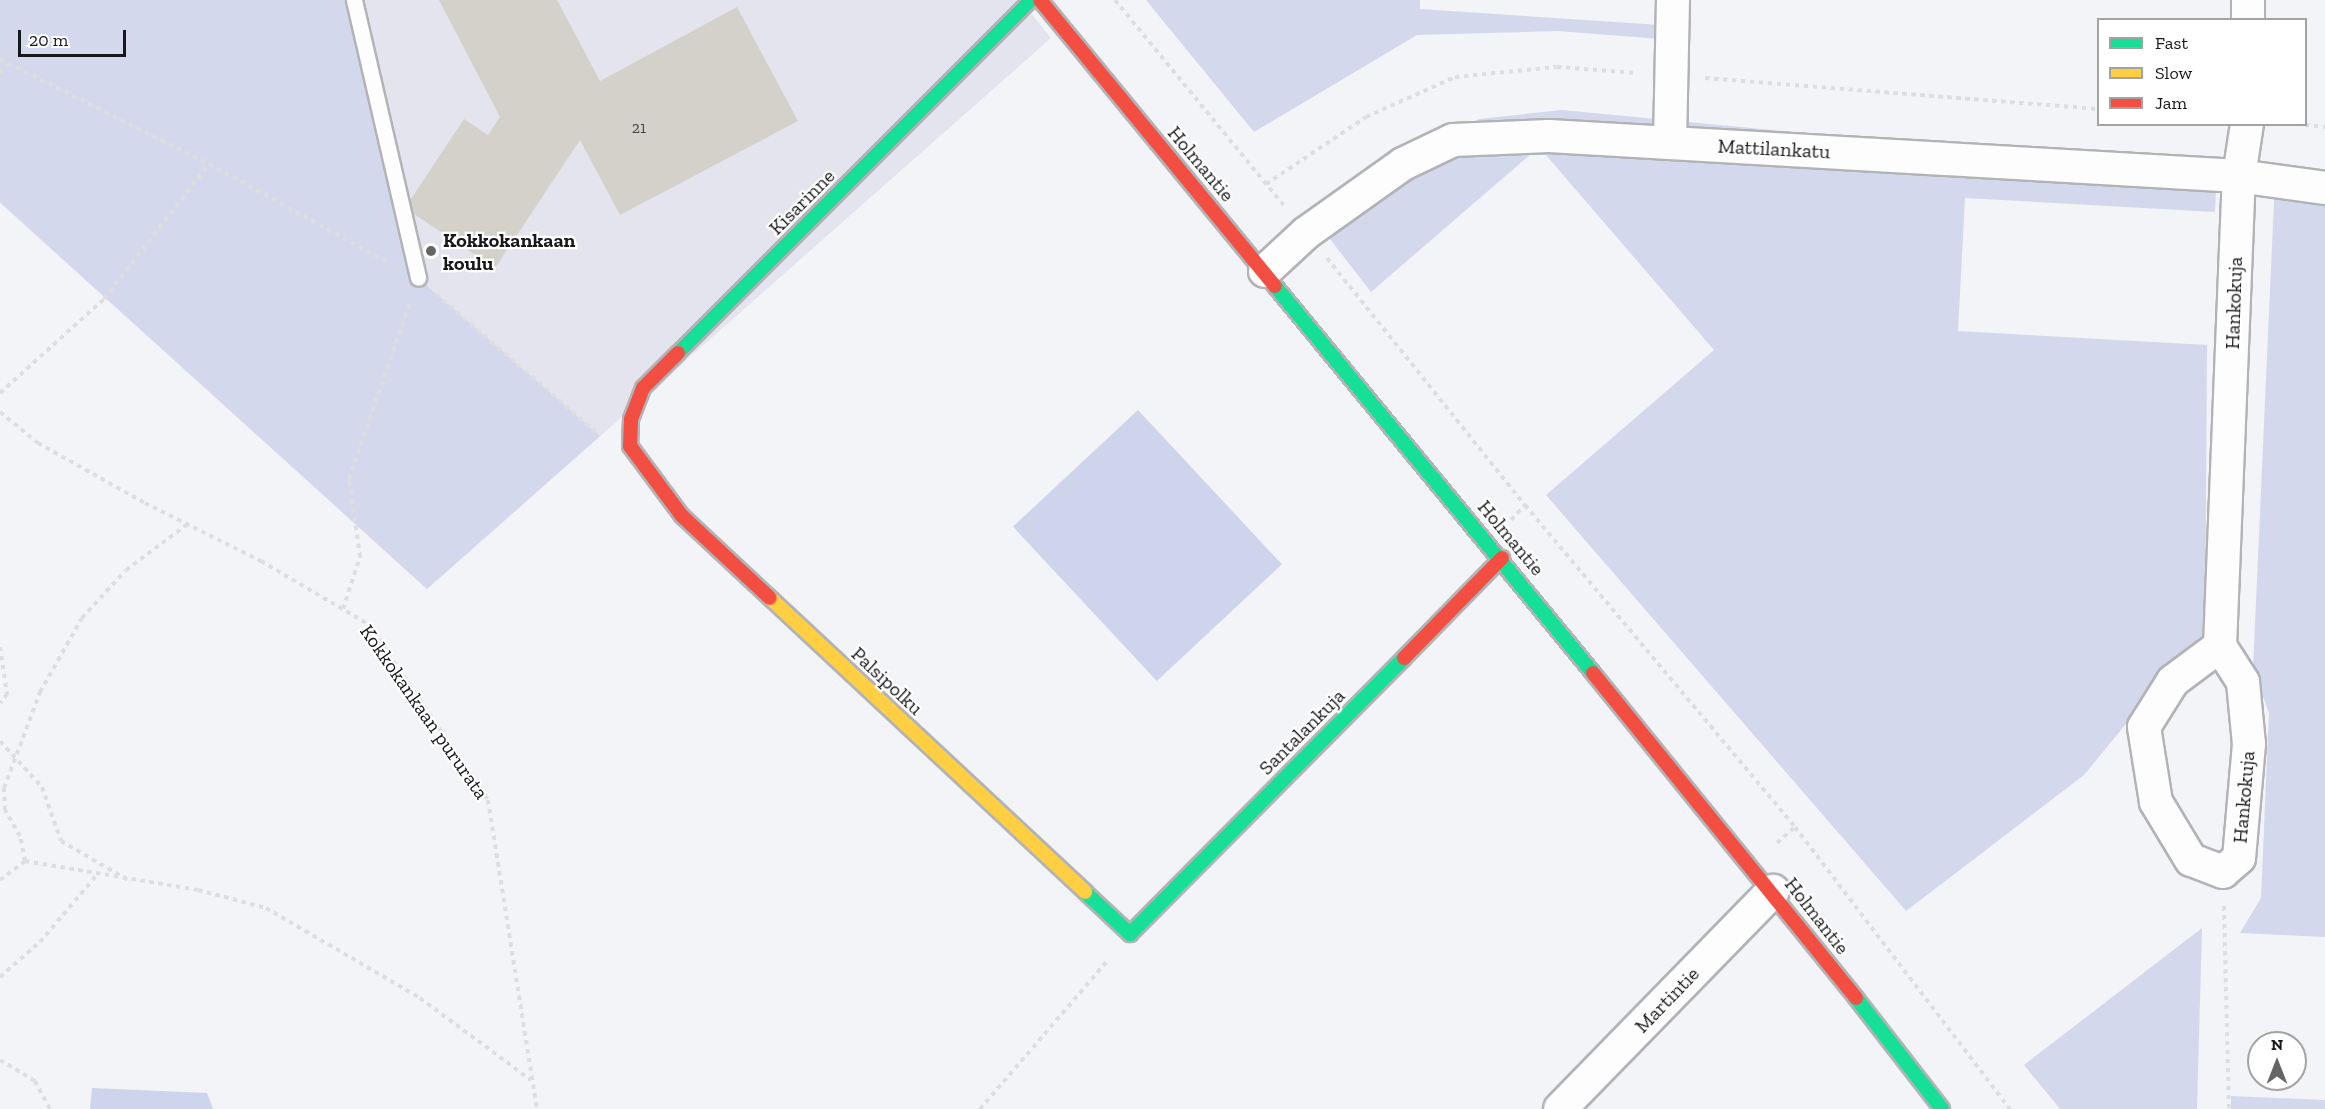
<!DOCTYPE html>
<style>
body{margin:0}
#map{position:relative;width:2325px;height:1109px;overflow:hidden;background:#f3f4f7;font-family:"Zilla Slab",serif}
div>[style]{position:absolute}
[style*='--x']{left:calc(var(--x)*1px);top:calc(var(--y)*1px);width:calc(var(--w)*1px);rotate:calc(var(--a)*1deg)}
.built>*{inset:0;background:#e3e4ed}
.green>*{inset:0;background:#d3d8ed}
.forest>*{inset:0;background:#ced4eb;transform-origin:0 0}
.building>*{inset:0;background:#d4d0ca}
.path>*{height:4px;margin-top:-2px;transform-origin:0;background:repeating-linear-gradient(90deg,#dedede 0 4.5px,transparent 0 9px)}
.roads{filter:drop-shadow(2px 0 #b2b3b6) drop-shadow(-2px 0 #b2b3b6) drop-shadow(0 2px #b2b3b6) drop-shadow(0 -2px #b2b3b6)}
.lane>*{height:15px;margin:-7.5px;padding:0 7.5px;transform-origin:7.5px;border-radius:7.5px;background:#fdfdfe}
.street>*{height:32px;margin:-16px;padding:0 16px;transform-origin:16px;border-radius:16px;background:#fdfdfe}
.fast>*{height:14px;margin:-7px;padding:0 7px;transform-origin:7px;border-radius:7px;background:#16e098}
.slow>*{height:14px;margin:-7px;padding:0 7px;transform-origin:7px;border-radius:7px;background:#ffcf43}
.jam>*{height:14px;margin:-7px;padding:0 7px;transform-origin:7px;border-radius:7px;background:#f24e42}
.dots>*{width:16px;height:16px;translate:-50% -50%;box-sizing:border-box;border:3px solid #fff;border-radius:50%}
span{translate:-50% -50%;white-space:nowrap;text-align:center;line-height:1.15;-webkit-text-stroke:4.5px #fff;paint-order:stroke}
.number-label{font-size:16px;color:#474646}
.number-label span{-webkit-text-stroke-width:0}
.street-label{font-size:20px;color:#18181a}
.poi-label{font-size:20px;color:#18181a;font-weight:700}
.left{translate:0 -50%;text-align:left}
.legend{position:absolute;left:2097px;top:18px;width:210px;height:108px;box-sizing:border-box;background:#fff;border:2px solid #a3a3a3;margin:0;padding:8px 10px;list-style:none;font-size:18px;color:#18181a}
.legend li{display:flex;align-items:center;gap:12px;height:30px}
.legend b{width:30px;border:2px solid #a3a3a3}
.north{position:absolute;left:2247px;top:1031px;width:60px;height:60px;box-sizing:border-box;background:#fff;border:2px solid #a3a3a3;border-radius:50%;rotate:0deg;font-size:16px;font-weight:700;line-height:24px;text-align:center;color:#18181a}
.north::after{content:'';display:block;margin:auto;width:21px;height:27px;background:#656567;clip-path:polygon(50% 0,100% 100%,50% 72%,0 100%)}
.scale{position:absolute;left:18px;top:30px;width:108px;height:27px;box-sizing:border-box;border:3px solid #18181a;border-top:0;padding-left:8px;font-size:18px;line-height:21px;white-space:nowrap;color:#18181a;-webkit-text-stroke:4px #fff;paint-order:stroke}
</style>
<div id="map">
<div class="built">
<div style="clip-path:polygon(0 0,1020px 0,1051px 38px,427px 589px,0 203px)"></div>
</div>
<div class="green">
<div style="clip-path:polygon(0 0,354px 0,418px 278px,600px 436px,427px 589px,0 202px)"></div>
<div style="clip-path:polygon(1146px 0,1420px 0,1420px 9px,1660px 25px,1661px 39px,1557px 31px,1417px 35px,1254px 132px)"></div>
<div style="clip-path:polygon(1562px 110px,2217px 172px,2215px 212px,1965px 198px,1958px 331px,2207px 345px,2205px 663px,2148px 697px,2084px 775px,1906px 911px,1546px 495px,1714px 350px,1539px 147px,1371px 292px,1309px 212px,1397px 156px,1479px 119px)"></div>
<div style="clip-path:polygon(2275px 178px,2325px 181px,2325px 937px,2240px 933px,2261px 898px,2269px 713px,2253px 669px)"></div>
<div style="clip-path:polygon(2202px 928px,2197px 1109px,2060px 1109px,2024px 1065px)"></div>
<div style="clip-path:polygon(2231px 1096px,2325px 1100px,2325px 1109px,2231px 1109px)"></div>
</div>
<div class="forest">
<div style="left:1138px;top:410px;width:211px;height:171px;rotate:47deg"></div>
<div style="clip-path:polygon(92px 1088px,207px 1093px,213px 1109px,90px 1109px)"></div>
</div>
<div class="building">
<div style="clip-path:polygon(439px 0,557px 0,600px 81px,737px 7px,798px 121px,620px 215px,580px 140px,495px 268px,405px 208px,464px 119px,488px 135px,500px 117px)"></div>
</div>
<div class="path">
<div style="--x:1115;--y:0;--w:266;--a:50.6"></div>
<div style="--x:0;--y:59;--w:234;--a:26.7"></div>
<div style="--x:209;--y:164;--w:203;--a:28.8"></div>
<div style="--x:0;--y:74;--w:12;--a:-55"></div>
<div style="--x:1705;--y:78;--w:394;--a:4.5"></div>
<div style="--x:2296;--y:124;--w:29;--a:6"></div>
<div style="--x:1266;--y:184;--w:120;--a:-33.8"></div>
<div style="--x:1366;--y:117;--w:98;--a:-24.2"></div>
<div style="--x:1455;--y:77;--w:102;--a:-5.6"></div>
<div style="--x:1557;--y:67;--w:81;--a:4.2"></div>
<div style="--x:1327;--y:258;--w:317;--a:51.3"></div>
<div style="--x:1525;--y:505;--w:420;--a:50"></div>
<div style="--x:1795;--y:827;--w:355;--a:52.7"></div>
<div style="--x:436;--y:294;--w:211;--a:40.8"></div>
<div style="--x:0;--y:393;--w:140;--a:-42.1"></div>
<div style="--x:104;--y:299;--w:171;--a:-52.1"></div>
<div style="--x:0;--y:412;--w:49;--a:39.2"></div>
<div style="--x:38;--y:443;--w:123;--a:29.3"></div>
<div style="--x:145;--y:503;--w:130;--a:26.6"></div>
<div style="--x:261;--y:561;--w:124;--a:30.5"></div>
<div style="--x:368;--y:624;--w:213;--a:55.7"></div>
<div style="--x:488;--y:800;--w:313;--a:81"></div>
<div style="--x:1511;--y:520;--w:21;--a:-47"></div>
<div style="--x:343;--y:609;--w:55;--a:-71.9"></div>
<div style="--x:360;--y:557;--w:79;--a:-98"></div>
<div style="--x:349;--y:479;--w:187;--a:-71"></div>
<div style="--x:0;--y:647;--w:48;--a:81.5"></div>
<div style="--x:7;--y:694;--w:11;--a:128"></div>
<div style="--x:0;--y:741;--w:62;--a:47.6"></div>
<div style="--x:42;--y:787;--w:57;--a:70.6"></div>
<div style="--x:61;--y:841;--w:78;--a:30.2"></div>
<div style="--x:1777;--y:843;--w:24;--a:-42"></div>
<div style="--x:25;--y:861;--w:175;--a:9.5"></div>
<div style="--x:198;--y:890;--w:70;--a:14.8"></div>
<div style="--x:266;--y:908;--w:178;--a:30.3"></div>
<div style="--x:420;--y:998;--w:138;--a:36.5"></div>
<div style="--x:0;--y:880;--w:31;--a:-37"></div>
<div style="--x:25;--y:861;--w:25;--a:-101"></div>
<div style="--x:20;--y:836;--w:30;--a:-120"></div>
<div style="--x:5;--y:810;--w:22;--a:-93"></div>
<div style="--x:4;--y:788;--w:103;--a:-69.4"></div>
<div style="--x:40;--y:692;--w:85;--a:-60.4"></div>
<div style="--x:82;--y:618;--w:65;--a:-47.5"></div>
<div style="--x:126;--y:570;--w:79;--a:-36.7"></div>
<div style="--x:2224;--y:906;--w:203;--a:88.6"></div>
<div style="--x:0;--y:977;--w:53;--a:-41.2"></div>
<div style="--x:40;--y:942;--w:87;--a:-49.7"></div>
<div style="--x:0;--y:1060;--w:41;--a:31"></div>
<div style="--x:35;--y:1081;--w:32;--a:62"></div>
<div style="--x:980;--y:1109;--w:196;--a:-49.3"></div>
</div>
<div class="roads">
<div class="lane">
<div style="--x:354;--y:0;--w:285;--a:77"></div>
</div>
<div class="street">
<div style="--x:2248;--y:20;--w:20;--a:-90"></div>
<div style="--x:1670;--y:143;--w:143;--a:-88.8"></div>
<div style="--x:1265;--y:271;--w:56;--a:-42.8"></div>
<div style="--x:1306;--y:233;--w:119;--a:-35.4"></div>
<div style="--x:1403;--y:164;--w:55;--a:-25.6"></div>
<div style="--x:1453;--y:140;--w:96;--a:-2.4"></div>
<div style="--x:1549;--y:136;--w:691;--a:3.32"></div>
<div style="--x:2239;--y:176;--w:87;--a:7.9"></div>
<div style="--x:2220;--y:646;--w:43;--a:57.4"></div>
<div style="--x:2243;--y:682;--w:62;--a:84.5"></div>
<div style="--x:2249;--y:744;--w:114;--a:95"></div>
<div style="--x:2239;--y:858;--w:21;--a:139"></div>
<div style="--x:2223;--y:872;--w:34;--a:-159"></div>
<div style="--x:2191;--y:860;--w:68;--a:-121.1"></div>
<div style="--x:2156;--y:802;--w:76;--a:-99.1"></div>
<div style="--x:2144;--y:727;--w:54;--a:-57.8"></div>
<div style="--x:2173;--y:681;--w:59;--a:-36.7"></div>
<div style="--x:2220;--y:646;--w:470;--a:-87.7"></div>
<div style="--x:2239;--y:176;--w:53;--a:-81.3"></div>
<div style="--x:1560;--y:1109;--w:305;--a:-45.7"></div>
</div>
<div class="fast">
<div style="--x:1275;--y:286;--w:501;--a:50.59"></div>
<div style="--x:678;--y:353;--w:499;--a:-45"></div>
<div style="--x:1085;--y:892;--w:62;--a:43"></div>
<div style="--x:1130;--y:934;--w:389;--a:-45.2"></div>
<div style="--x:1856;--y:998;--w:140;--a:52.2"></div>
</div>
<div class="slow">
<div style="--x:770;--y:598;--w:431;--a:43"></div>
</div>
<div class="jam">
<div style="--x:1040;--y:0;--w:370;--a:50.6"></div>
<div style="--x:678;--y:353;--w:49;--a:135"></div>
<div style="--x:643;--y:388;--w:33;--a:111"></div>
<div style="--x:631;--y:419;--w:27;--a:92"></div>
<div style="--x:630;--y:446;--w:87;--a:53.4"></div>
<div style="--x:682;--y:516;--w:120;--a:43"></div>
<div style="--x:1404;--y:658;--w:140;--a:-45.6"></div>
<div style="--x:1593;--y:673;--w:418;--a:51"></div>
</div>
</div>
<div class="dots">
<div style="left:431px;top:251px;background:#656567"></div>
</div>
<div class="number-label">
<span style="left:639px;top:128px">21</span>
</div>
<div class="street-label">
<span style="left:1774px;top:149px;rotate:3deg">Mattilankatu</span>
<span style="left:1201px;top:164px;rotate:50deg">Holmantie</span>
<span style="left:802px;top:202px;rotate:-45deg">Kisarinne</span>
<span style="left:2234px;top:303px;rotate:-88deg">Hankokuja</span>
<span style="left:1511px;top:538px;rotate:50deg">Holmantie</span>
<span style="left:887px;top:681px;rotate:43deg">Palsipolku</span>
<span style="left:424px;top:712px;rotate:55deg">Kokkokankaan pururata</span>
<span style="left:1302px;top:732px;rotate:-45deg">Santalankuja</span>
<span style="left:2244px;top:797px;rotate:-85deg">Hankokuja</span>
<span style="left:1817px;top:916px;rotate:52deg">Holmantie</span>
<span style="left:1667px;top:1000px;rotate:-46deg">Martintie</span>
</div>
<div class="poi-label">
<span class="left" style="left:443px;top:252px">Kokkokankaan<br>koulu</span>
</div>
<ul class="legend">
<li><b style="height:8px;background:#16e098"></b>Fast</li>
<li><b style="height:8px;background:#ffcf43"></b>Slow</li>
<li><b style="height:8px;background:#f24e42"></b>Jam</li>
</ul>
<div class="north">N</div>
<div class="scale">20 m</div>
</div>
